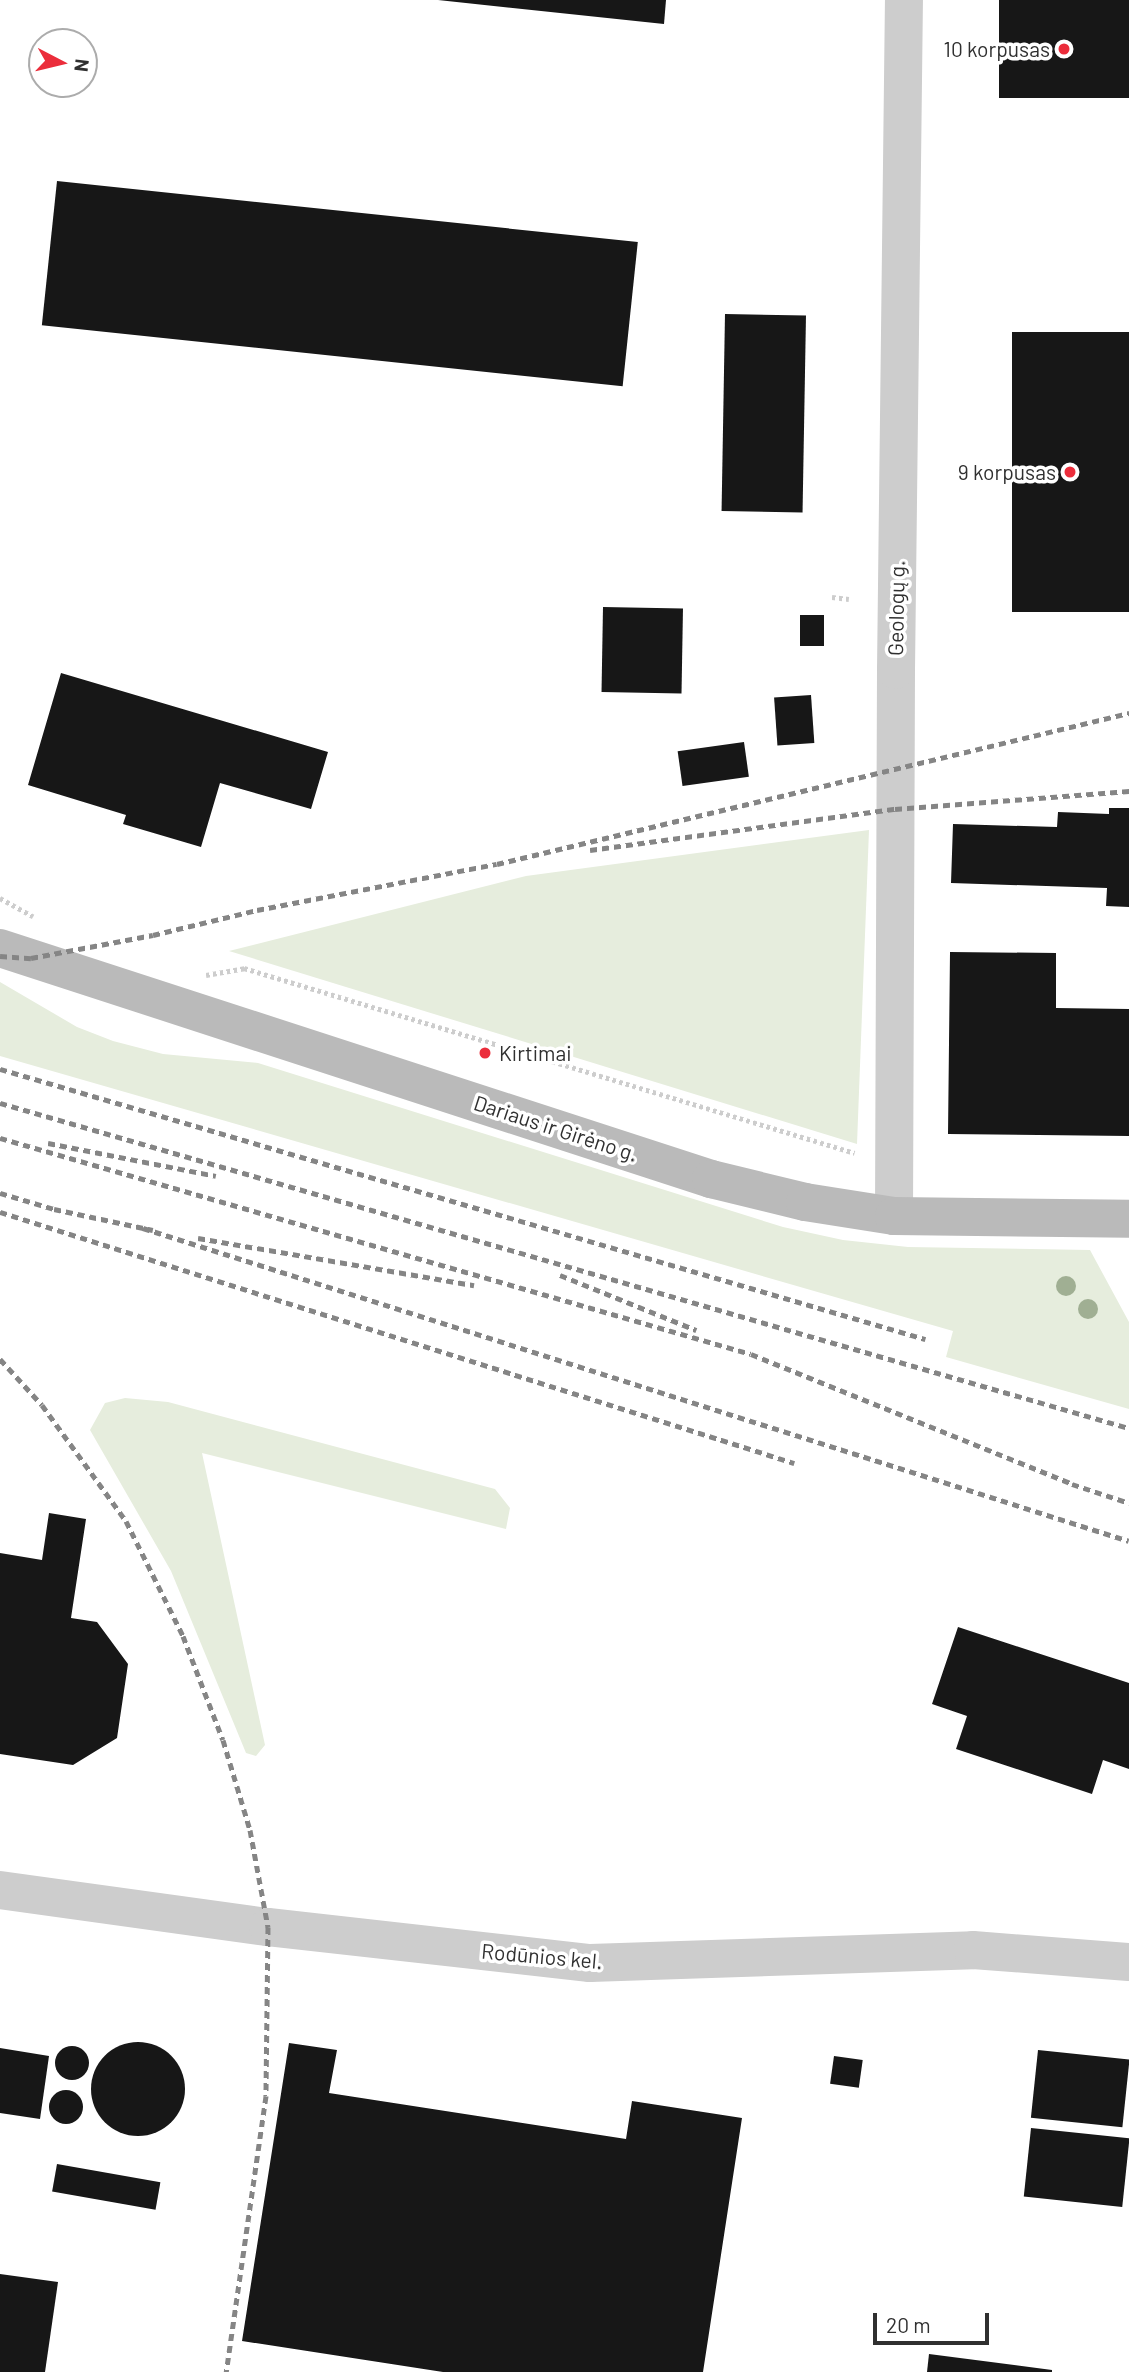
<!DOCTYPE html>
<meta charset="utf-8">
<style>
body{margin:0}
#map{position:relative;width:1129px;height:2372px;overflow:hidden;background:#fff;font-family:Barlow,sans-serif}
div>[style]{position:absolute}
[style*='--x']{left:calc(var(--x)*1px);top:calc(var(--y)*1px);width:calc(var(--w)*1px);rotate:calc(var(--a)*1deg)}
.green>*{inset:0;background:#e6eddd}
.building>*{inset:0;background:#171717;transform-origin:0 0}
.round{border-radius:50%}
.path>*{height:4.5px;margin-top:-2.25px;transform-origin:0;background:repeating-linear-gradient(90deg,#cdcdcd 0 3.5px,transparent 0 7px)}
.street>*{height:38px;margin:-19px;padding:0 19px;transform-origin:19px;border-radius:19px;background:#cdcdcd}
.secondary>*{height:38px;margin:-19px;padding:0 19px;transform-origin:19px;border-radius:19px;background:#bababa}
.rail>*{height:5px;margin-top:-2.5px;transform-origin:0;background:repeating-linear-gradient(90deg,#858585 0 7px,transparent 0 12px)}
.trees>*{width:20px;height:20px;margin:-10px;border-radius:50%;background:#a0af93}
.dots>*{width:19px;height:19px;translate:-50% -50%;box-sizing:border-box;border:4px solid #fff;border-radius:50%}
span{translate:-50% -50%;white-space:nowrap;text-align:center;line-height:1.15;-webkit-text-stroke:7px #fff;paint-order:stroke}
.poi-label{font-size:21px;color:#303030}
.right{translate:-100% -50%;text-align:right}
.left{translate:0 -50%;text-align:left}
.street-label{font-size:21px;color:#303030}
.north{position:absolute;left:28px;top:28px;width:70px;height:70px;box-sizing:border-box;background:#fff;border:2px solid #acacac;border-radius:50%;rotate:97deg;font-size:19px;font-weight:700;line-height:28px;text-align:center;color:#303030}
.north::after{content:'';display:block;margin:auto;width:24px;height:32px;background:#eb2d3b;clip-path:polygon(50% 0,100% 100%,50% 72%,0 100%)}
.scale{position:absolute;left:873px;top:2313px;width:116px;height:32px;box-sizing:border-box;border:4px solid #303030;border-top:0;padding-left:9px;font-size:21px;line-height:24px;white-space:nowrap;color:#303030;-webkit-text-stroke:5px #fff;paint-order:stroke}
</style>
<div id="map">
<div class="green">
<div style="clip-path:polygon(869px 830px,857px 1144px,229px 951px,526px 876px)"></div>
<div style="clip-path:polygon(0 982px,77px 1027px,113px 1041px,163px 1054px,258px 1063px,783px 1227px,843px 1240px,908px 1247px,1090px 1250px,1129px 1322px,1129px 1409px,946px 1357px,953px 1331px,0 1056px)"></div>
<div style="clip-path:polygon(125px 1398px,168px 1402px,495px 1489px,510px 1508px,506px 1529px,202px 1453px,265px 1745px,256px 1756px,246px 1753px,171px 1571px,90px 1430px,105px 1403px)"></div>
</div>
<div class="building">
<div style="clip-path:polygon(438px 0,666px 0,664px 24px)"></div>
<div style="left:999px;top:0;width:130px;height:98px"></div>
<div style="left:57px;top:181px;width:584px;height:145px;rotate:6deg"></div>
<div style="left:725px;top:314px;width:81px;height:197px;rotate:1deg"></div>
<div style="left:1012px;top:332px;width:117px;height:280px"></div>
<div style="left:603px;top:607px;width:80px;height:85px;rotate:1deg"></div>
<div style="left:800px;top:615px;width:24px;height:31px"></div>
<div style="clip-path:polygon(61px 673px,328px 752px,311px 809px,220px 783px,201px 847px,123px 824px,126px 815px,28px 785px)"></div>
<div style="left:811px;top:695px;width:48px;height:37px;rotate:86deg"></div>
<div style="left:744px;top:742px;width:35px;height:67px;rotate:82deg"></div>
<div style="clip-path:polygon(1109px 808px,1129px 808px,1129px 907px,1106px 906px,1107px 888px,951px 883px,953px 824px,1057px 827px,1058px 812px,1109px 814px)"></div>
<div style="clip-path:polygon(950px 952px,1056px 953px,1056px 1008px,1129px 1009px,1129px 1136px,948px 1134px)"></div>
<div style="clip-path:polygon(49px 1513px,86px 1519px,71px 1618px,97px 1622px,128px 1664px,117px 1738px,73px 1765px,0 1754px,0 1553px,42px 1560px)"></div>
<div style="clip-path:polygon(958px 1627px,1129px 1683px,1129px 1769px,1103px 1760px,1092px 1794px,956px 1749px,967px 1716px,932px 1704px)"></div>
<div class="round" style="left:91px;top:2042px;width:94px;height:94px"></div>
<div style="clip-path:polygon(289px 2043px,337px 2050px,329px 2093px,626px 2139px,632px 2101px,742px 2118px,703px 2372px,443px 2372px,242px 2341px)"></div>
<div class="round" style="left:55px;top:2046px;width:34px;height:34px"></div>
<div style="clip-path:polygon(0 2048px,49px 2056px,40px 2119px,0 2113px)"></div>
<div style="left:1038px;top:2050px;width:92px;height:68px;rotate:6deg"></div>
<div style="left:834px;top:2056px;width:29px;height:28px;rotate:8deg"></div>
<div class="round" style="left:49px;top:2090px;width:34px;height:34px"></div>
<div style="left:1031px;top:2128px;width:99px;height:69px;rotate:6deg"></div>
<div style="left:57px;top:2164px;width:105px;height:28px;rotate:10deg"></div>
<div style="clip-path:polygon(0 2274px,58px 2282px,45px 2372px,0 2372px)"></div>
<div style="clip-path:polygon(929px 2354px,1052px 2370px,1052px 2372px,927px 2372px)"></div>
</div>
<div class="path">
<div style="--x:832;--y:597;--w:17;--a:7"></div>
<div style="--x:0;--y:898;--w:38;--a:29"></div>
<div style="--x:206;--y:975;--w:39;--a:-10"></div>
<div style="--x:244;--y:968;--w:638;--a:16.85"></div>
</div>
<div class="street">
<div style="--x:894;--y:1216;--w:546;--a:-89.79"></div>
<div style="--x:896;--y:670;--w:670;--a:-89.32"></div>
<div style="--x:0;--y:1890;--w:271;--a:7.9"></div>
<div style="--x:268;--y:1927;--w:324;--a:6.4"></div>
<div style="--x:590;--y:1963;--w:383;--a:-1.9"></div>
<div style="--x:973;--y:1950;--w:156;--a:4.4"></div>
</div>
<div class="secondary">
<div style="--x:0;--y:948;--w:748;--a:18"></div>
<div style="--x:711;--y:1179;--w:97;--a:13.7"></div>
<div style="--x:805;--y:1202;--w:90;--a:8.9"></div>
<div style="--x:894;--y:1216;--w:235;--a:0.7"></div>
</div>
<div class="rail">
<div style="--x:590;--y:850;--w:308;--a:-7.7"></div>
<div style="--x:895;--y:809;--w:235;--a:-4.4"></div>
<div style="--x:0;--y:956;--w:31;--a:4"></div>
<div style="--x:31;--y:958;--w:124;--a:-10.7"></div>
<div style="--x:153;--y:935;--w:107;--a:-13.5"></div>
<div style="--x:257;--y:910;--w:244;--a:-10.9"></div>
<div style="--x:497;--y:864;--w:650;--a:-13.44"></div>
<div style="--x:0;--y:1069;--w:964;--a:16.27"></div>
<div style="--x:0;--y:1103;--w:1175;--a:16.06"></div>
<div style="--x:0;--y:1138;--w:781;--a:16.05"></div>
<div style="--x:751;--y:1354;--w:346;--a:22"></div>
<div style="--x:1072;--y:1484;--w:60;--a:18.4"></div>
<div style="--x:48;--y:1143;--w:171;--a:11.1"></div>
<div style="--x:0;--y:1193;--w:56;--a:16.5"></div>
<div style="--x:54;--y:1209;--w:101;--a:12"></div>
<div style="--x:0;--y:1212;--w:833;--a:17.54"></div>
<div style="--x:143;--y:1228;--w:1034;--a:17.61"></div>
<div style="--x:198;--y:1238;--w:280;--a:9.7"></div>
<div style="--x:560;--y:1275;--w:147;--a:22"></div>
<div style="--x:0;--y:1359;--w:62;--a:47.6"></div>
<div style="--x:42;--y:1405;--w:143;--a:54.1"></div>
<div style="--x:126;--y:1521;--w:128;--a:63.6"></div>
<div style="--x:183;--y:1636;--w:111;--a:69"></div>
<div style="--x:223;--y:1740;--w:94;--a:73.3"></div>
<div style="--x:250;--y:1830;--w:99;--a:79.5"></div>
<div style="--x:268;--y:1927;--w:169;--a:90.7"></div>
<div style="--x:266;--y:2096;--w:279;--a:98.2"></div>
</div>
<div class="trees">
<div style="left:1066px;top:1286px"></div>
<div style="left:1088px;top:1309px"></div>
</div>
<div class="dots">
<div style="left:1064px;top:49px;background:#eb2d3b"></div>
<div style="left:1070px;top:472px;background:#eb2d3b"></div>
<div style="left:485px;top:1053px;background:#eb2d3b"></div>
</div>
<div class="poi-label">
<span class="right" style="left:1050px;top:49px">10 korpusas</span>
<span class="right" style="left:1056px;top:472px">9 korpusas</span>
<span class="left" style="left:499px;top:1053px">Kirtimai</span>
</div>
<div class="street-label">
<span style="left:896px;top:608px;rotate:-89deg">Geologų g.</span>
<span style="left:556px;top:1128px;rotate:18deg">Dariaus ir Girėno g.</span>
<span style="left:542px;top:1956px;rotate:5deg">Rodūnios kel.</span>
</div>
<div class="north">N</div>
<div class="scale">20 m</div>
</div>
